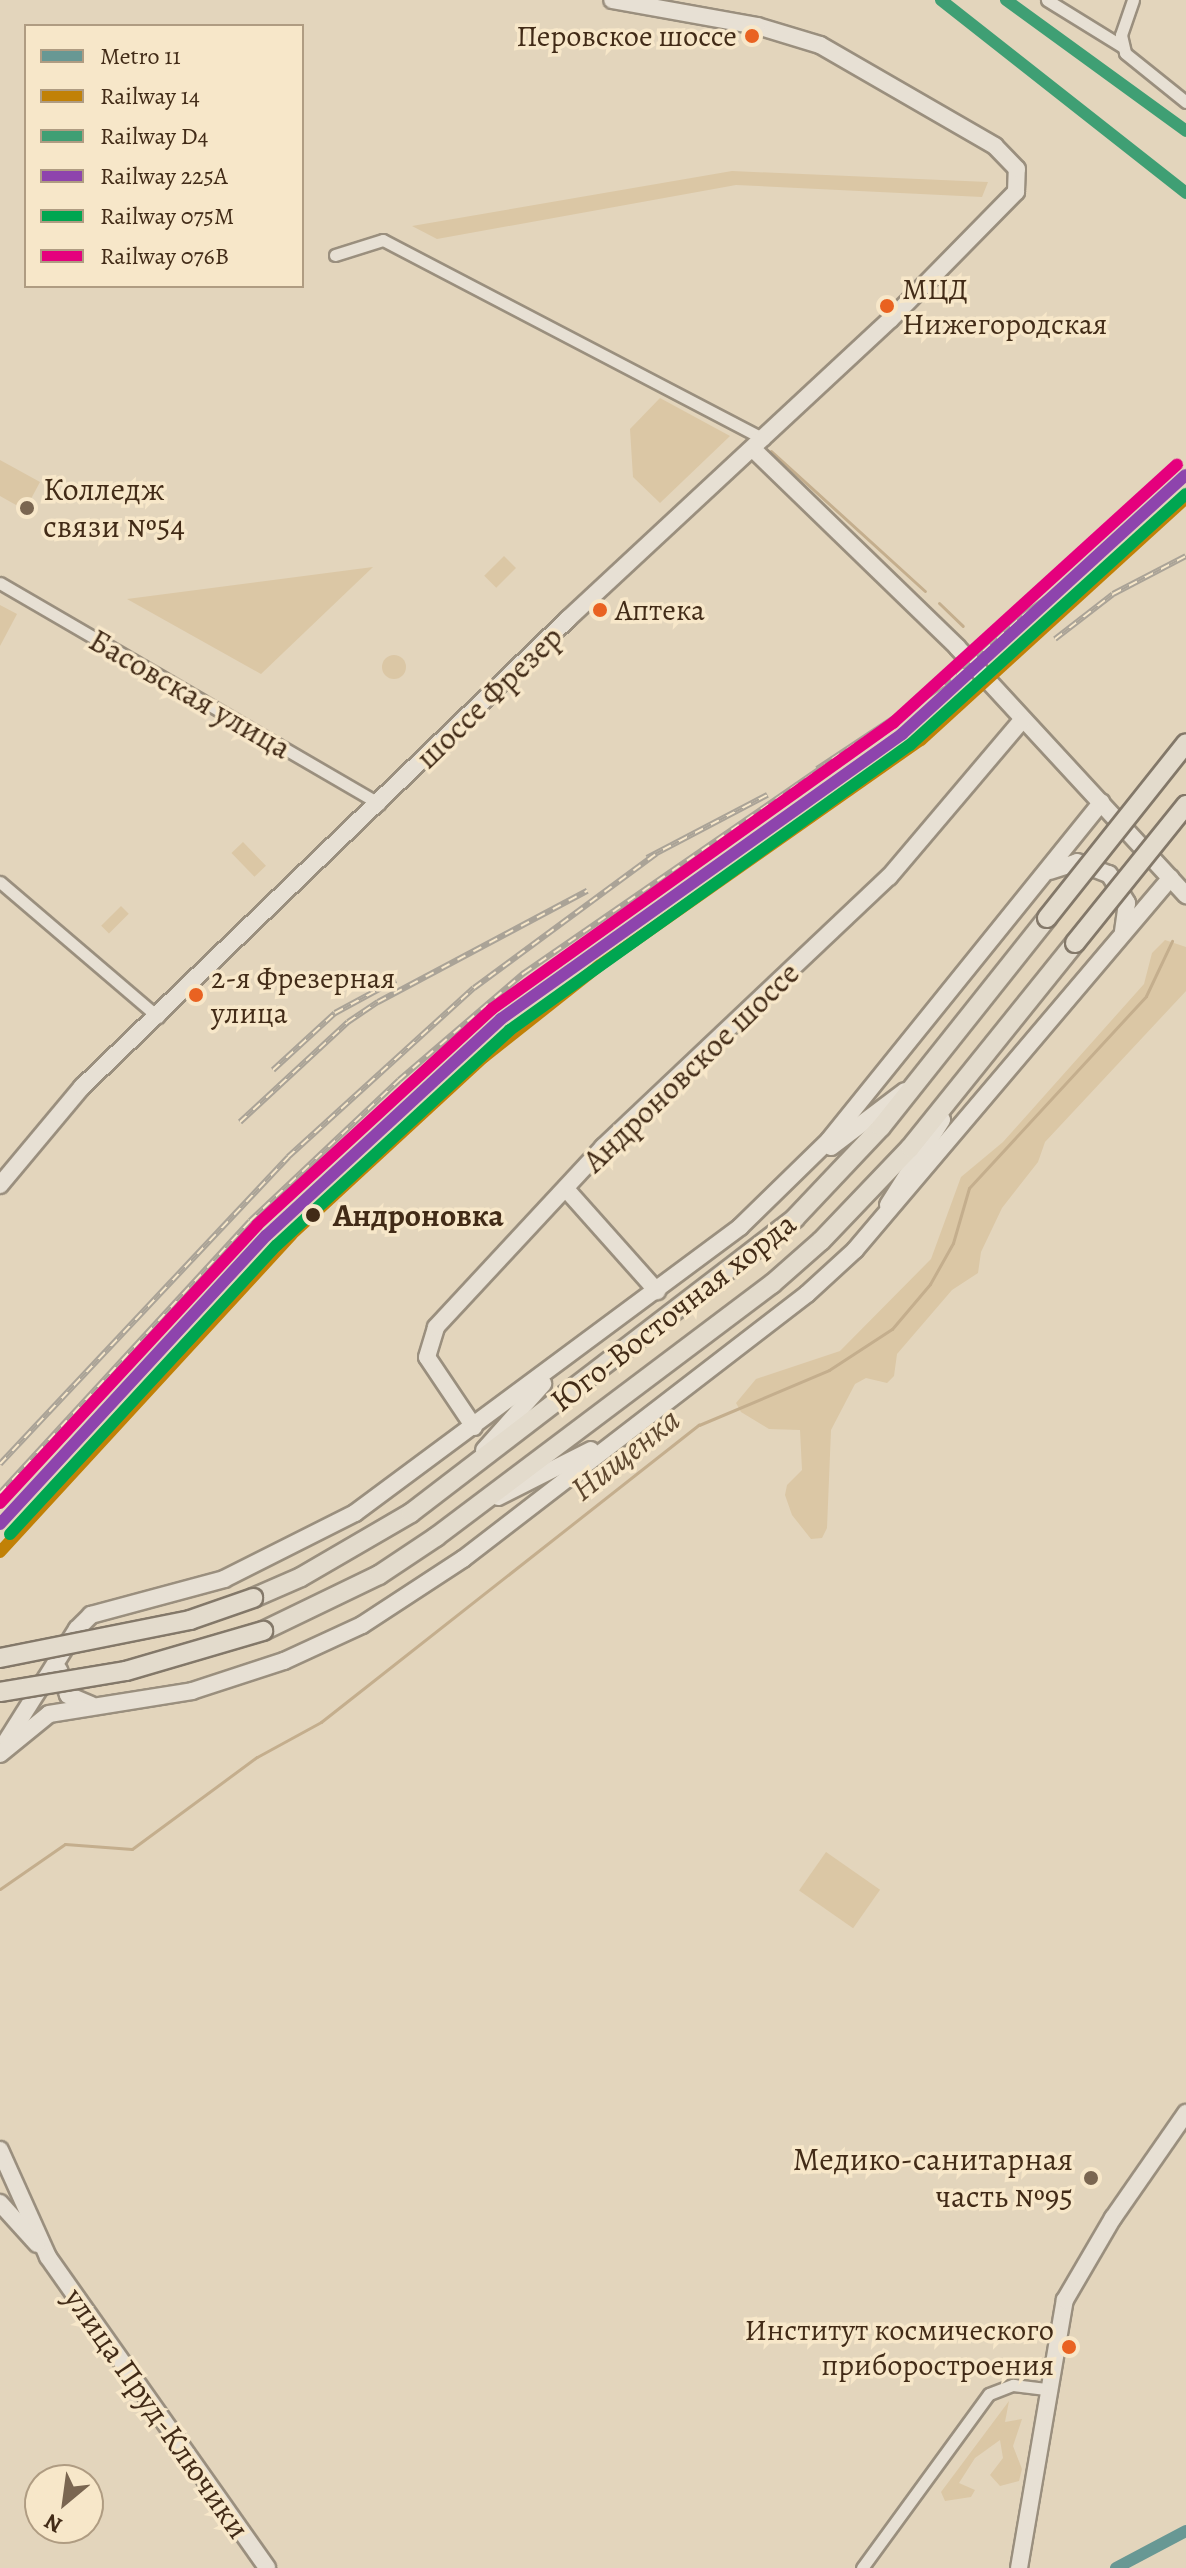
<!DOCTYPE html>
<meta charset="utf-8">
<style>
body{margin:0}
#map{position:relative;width:1186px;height:2568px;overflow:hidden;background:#e3d5bc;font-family:Alegreya,serif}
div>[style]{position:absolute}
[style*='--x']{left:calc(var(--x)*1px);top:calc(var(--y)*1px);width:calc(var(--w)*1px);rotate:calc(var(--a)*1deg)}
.green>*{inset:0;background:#dbc7a5;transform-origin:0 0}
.round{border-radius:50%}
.stream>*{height:3px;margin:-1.5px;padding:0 1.5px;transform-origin:1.5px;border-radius:1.5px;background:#c4ae8d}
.roads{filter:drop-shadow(2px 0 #9a8f7e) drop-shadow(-2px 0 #9a8f7e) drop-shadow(0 2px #9a8f7e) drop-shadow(0 -2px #9a8f7e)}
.street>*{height:11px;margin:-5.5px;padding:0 5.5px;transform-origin:5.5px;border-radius:5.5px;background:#e7e0d4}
.secondary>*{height:16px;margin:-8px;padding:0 8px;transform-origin:8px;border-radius:8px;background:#e7e0d4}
.primary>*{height:18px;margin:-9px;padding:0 9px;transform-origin:9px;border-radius:9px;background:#e3dbcc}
.rail>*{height:6px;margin-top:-3px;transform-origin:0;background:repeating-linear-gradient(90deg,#f7e7c9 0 9px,#aaa397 0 18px);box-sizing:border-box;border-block:2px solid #aaa397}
.bridges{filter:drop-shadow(2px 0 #837869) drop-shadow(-2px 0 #837869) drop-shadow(0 2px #837869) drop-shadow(0 -2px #837869)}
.primary-bridge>*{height:18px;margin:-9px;padding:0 9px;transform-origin:9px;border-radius:9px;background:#e3dbcc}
.rail-1>*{height:12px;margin:-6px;padding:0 6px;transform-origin:6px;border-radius:6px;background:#c18107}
.rail-2>*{height:12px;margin:-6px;padding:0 6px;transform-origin:6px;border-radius:6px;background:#3f9f74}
.rail-3>*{height:12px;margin:-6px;padding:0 6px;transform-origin:6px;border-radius:6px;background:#8e44ad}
.rail-4>*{height:12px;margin:-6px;padding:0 6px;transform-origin:6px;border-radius:6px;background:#00a651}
.rail-5>*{height:12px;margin:-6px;padding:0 6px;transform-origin:6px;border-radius:6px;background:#e5007d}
.metro-1>*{height:12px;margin:-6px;padding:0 6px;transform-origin:6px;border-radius:6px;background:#689894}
.dots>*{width:22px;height:22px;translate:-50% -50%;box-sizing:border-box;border:4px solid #f7e7c9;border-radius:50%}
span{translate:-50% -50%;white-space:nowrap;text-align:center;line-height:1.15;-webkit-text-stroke:7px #f7e7c9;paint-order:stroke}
.bus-label{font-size:30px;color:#422b17}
.right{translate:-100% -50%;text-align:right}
.left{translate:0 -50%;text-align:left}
.poi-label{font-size:32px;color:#422b17}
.street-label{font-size:32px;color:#422b17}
.stop-label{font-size:32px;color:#422b17;font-weight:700}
.water-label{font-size:34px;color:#5f4830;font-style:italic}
.legend{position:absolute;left:24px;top:24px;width:280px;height:264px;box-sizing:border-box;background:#f7e7c9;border:2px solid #af9c82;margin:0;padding:10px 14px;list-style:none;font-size:24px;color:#422b17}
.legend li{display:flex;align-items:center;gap:16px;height:40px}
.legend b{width:40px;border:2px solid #af9c82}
.north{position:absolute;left:24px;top:2464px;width:80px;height:80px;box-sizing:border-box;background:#f7e7c9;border:2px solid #af9c82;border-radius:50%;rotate:209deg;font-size:22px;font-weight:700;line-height:32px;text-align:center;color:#422b17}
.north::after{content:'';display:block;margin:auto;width:28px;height:36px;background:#7a6651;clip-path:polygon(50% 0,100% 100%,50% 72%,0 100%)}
</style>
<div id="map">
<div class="green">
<div style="clip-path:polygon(732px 171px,988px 182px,982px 197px,736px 185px,437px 239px,412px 226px)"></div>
<div style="clip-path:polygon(660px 398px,730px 436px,660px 503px,633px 477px,630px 429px)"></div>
<div style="clip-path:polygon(0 460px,40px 482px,25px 510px,0 496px)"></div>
<div style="left:504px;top:556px;width:17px;height:28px;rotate:45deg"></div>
<div style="clip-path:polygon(373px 567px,261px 674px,127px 599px)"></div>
<div style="clip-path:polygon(0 605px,17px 614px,0 646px)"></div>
<div class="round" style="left:382px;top:655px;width:24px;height:24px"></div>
<div style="left:243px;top:842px;width:33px;height:16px;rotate:46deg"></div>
<div style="left:121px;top:906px;width:11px;height:28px;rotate:45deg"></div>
<div style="clip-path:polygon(1165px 940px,1186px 947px,1186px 991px,1045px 1142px,1038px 1162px,1002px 1208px,981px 1252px,978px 1273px,952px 1290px,897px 1354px,894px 1376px,887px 1383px,866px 1378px,855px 1384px,831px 1430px,827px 1528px,822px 1538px,811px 1539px,792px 1515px,785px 1495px,787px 1485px,802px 1470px,800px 1430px,769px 1429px,741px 1412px,736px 1403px,756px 1379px,840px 1351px,931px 1259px,961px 1177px,1003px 1142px,1144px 984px,1152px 953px)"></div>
<div style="left:826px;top:1852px;width:66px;height:47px;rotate:35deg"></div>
<div style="clip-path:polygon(1009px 2401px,1005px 2422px,1022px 2419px,1013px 2446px,1022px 2469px,1019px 2481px,1000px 2486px,990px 2475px,1003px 2458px,1000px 2440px,975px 2458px,959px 2483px,975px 2490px,971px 2497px,945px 2501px,941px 2492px)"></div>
</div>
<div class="stream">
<div style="--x:771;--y:451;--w:208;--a:42.3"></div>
<div style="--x:939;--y:603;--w:33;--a:44"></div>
<div style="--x:0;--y:1889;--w:79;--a:-34.7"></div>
<div style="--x:65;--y:1844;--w:67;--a:4.3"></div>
<div style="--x:132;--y:1849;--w:155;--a:-36.4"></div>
<div style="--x:257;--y:1757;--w:73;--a:-28.7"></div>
<div style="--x:321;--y:1722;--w:481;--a:-38.2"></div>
<div style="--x:699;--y:1425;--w:141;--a:-22.9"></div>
<div style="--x:829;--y:1370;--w:75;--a:-33.1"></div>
<div style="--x:892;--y:1329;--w:59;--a:-49.8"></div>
<div style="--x:930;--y:1284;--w:47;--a:-60.7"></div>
<div style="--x:953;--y:1243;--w:57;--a:-73.8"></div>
<div style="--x:969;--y:1188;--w:261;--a:-47.3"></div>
<div style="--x:1146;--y:996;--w:61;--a:-64.7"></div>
</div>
<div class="roads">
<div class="street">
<div style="--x:1047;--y:0;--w:89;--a:31.7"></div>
<div style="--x:1133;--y:0;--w:37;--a:109"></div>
<div style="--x:1121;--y:35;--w:18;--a:77"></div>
<div style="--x:1125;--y:53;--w:78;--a:38.8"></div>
<div style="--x:335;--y:255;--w:50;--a:-17.4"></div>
<div style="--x:383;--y:240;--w:430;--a:27.6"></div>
<div style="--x:0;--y:583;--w:439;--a:30.2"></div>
<div style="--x:0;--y:882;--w:208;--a:40.5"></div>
<div style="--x:862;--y:2568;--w:215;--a:-53.9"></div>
<div style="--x:989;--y:2394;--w:26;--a:-21"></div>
<div style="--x:1013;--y:2385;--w:35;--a:7"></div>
</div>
<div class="secondary">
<div style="--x:753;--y:449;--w:284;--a:44.1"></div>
<div style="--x:957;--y:647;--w:338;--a:47.3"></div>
<div style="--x:1050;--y:871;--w:28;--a:-18"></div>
<div style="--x:1077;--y:862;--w:34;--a:21"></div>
<div style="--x:1109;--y:874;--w:34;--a:58"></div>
<div style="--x:1127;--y:903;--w:29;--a:98"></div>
<div style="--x:831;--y:1147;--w:93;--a:-37.1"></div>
<div style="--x:0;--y:1185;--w:128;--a:-50.1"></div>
<div style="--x:82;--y:1087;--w:675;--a:-43.92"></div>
<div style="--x:568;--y:619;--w:439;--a:-42.9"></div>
<div style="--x:890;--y:320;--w:180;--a:-45.5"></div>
<div style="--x:1016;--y:192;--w:23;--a:-88"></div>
<div style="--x:1017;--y:169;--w:32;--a:-134"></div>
<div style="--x:995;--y:146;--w:202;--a:-150"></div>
<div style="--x:820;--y:45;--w:66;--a:-163.2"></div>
<div style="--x:757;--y:26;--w:147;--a:-169.8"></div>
<div style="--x:566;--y:1189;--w:137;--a:48.3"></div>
<div style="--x:888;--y:1205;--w:101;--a:-57.6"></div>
<div style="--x:474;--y:1427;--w:84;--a:-123.9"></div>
<div style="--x:427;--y:1357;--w:31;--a:-73"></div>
<div style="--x:436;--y:1327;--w:246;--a:-47.1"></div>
<div style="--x:603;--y:1147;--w:393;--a:-43.4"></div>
<div style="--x:889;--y:877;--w:207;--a:-49.7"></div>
<div style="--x:484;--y:1450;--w:89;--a:-48.2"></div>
<div style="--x:498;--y:1497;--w:104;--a:-26.8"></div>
<div style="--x:59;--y:1670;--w:27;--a:70"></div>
<div style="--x:68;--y:1695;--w:25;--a:23"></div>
<div style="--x:7;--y:1740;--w:131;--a:-57.8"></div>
<div style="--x:77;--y:1629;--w:20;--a:-45"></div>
<div style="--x:91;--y:1615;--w:138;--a:-15.1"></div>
<div style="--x:224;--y:1579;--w:147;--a:-26.7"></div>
<div style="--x:355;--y:1513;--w:480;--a:-36.6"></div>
<div style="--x:740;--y:1227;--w:124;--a:-44.3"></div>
<div style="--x:829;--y:1140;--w:434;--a:-51.1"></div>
<div style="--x:0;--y:1754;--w:63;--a:-39.2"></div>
<div style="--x:49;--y:1714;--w:145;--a:-9.1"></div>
<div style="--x:192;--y:1691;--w:97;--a:-18.1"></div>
<div style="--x:284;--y:1661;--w:86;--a:-24.8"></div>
<div style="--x:362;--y:1625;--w:121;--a:-33.2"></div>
<div style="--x:463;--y:1559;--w:434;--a:-37.6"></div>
<div style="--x:807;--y:1294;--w:65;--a:-42.5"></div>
<div style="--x:855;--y:1250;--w:488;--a:-49.7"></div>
<div style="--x:0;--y:2150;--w:117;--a:65.8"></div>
<div style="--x:48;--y:2257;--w:380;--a:54.8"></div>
<div style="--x:0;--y:2203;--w:55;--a:47.9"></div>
<div style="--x:1019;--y:2568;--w:272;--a:-80.3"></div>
<div style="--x:1065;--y:2300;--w:95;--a:-59.7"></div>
<div style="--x:1113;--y:2218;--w:128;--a:-55.2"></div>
</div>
<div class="primary">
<div style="--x:253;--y:1598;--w:52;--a:-23.6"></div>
<div style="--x:301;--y:1577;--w:127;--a:-30.2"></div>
<div style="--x:411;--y:1513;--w:484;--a:-37.5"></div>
<div style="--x:795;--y:1218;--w:125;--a:-46.6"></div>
<div style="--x:881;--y:1127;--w:267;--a:-51.5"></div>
<div style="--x:263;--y:1631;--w:129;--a:-25.8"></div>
<div style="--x:379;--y:1575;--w:69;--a:-33.7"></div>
<div style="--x:436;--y:1537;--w:421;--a:-37"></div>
<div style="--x:772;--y:1284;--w:65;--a:-41.3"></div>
<div style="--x:821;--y:1241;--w:129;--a:-46.3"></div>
<div style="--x:910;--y:1148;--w:263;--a:-51.2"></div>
</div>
</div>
<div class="rail">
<div style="--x:1055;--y:639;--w:73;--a:-37.8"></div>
<div style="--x:1113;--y:594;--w:82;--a:-27.5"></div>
<div style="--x:957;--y:675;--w:88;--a:-42.2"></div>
<div style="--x:1022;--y:616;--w:62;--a:-35.8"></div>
<div style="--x:817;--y:769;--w:161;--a:-33.6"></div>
<div style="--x:647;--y:858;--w:136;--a:-27.7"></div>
<div style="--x:273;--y:1070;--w:84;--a:-42.6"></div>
<div style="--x:335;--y:1013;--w:69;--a:-28.4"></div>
<div style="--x:240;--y:1122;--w:147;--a:-42.8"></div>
<div style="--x:348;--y:1022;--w:36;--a:-34"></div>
<div style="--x:378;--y:1002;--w:237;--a:-28"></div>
<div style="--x:0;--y:1464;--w:421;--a:-46.8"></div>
<div style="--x:288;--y:1157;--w:251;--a:-42.3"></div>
<div style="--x:474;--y:988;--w:226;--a:-36.4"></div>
<div style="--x:0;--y:1493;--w:369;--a:-47.4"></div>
<div style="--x:250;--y:1221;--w:205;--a:-43.4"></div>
<div style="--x:399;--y:1080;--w:165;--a:-40.6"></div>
<div style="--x:524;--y:973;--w:366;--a:-34.6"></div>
</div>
<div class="bridges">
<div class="primary-bridge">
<div style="--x:1047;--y:918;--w:223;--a:-51.5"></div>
<div style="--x:1075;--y:943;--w:177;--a:-51.2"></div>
<div style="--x:0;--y:1658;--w:194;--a:-11.3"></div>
<div style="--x:190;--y:1620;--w:67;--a:-19.2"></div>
<div style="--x:0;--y:1692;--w:128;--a:-9.5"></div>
<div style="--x:126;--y:1671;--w:143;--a:-16.3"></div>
</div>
</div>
<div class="rail-1">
<div style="--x:0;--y:1552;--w:430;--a:-47.4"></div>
<div style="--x:291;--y:1235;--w:263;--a:-42.7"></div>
<div style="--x:484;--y:1057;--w:147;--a:-38.4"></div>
<div style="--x:599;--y:966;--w:393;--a:-35.1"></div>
<div style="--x:921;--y:740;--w:359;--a:-42.4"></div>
</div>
<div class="rail-2">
<div style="--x:941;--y:0;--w:312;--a:38.2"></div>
<div style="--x:1006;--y:0;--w:223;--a:36"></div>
</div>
<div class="rail-3">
<div style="--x:0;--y:1524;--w:393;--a:-47.3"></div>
<div style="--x:267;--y:1235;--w:318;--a:-42.7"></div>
<div style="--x:501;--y:1019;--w:492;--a:-35.4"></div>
<div style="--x:902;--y:734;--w:384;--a:-42.4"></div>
</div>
<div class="rail-4">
<div style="--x:10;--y:1534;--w:393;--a:-47.3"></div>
<div style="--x:277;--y:1245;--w:317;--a:-42.7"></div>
<div style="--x:510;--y:1030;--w:491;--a:-35.5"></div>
<div style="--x:910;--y:745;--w:373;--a:-42.3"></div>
</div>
<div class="rail-5">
<div style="--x:0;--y:1503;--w:379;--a:-47.2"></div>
<div style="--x:257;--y:1225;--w:319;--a:-42.6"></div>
<div style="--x:492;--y:1009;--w:493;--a:-35.5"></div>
<div style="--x:893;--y:723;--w:384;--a:-42.3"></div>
</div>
<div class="metro-1">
<div style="--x:1116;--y:2568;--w:79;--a:-27.9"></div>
</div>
<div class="dots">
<div style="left:752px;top:36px;background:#e96221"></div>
<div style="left:887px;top:306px;background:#e96221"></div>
<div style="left:27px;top:508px;background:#7a6651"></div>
<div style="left:600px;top:610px;background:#e96221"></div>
<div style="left:196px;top:995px;background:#e96221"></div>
<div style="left:313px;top:1215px;background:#422b17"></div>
<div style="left:1091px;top:2178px;background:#7a6651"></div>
<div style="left:1069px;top:2347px;background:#e96221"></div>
</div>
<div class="bus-label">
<span class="right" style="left:737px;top:36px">Перовское шоссе</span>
<span class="left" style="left:902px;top:306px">МЦД<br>Нижегородская</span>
<span class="left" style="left:615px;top:610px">Аптека</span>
<span class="left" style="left:211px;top:995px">2-я Фрезерная<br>улица</span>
<span class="right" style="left:1054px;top:2347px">Институт космического<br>приборостроения</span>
</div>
<div class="poi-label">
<span class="left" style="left:43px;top:508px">Колледж<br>связи №54</span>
<span class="right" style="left:1073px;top:2178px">Медико-санитарная<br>часть №95</span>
</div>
<div class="street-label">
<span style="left:190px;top:694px;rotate:30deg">Басовская улица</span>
<span style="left:489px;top:697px;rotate:-44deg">шоссе Фрезер</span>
<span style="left:691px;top:1067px;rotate:-44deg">Андроновское шоссе</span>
<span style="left:673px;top:1312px;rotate:-38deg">Юго-Восточная хорда</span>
<span style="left:157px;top:2413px;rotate:55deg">улица Пруд-Ключики</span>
</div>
<div class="stop-label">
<span class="left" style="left:333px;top:1215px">Андроновка</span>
</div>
<div class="water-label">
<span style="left:625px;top:1454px;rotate:-38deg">Нищенка</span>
</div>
<ul class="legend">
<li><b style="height:10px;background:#689894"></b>Metro 11</li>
<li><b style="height:10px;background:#c18107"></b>Railway 14</li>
<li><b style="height:10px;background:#3f9f74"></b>Railway D4</li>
<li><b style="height:10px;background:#8e44ad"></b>Railway 225А</li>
<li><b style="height:10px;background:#00a651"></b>Railway 075М</li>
<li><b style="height:10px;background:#e5007d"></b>Railway 076В</li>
</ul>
<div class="north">N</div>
</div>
